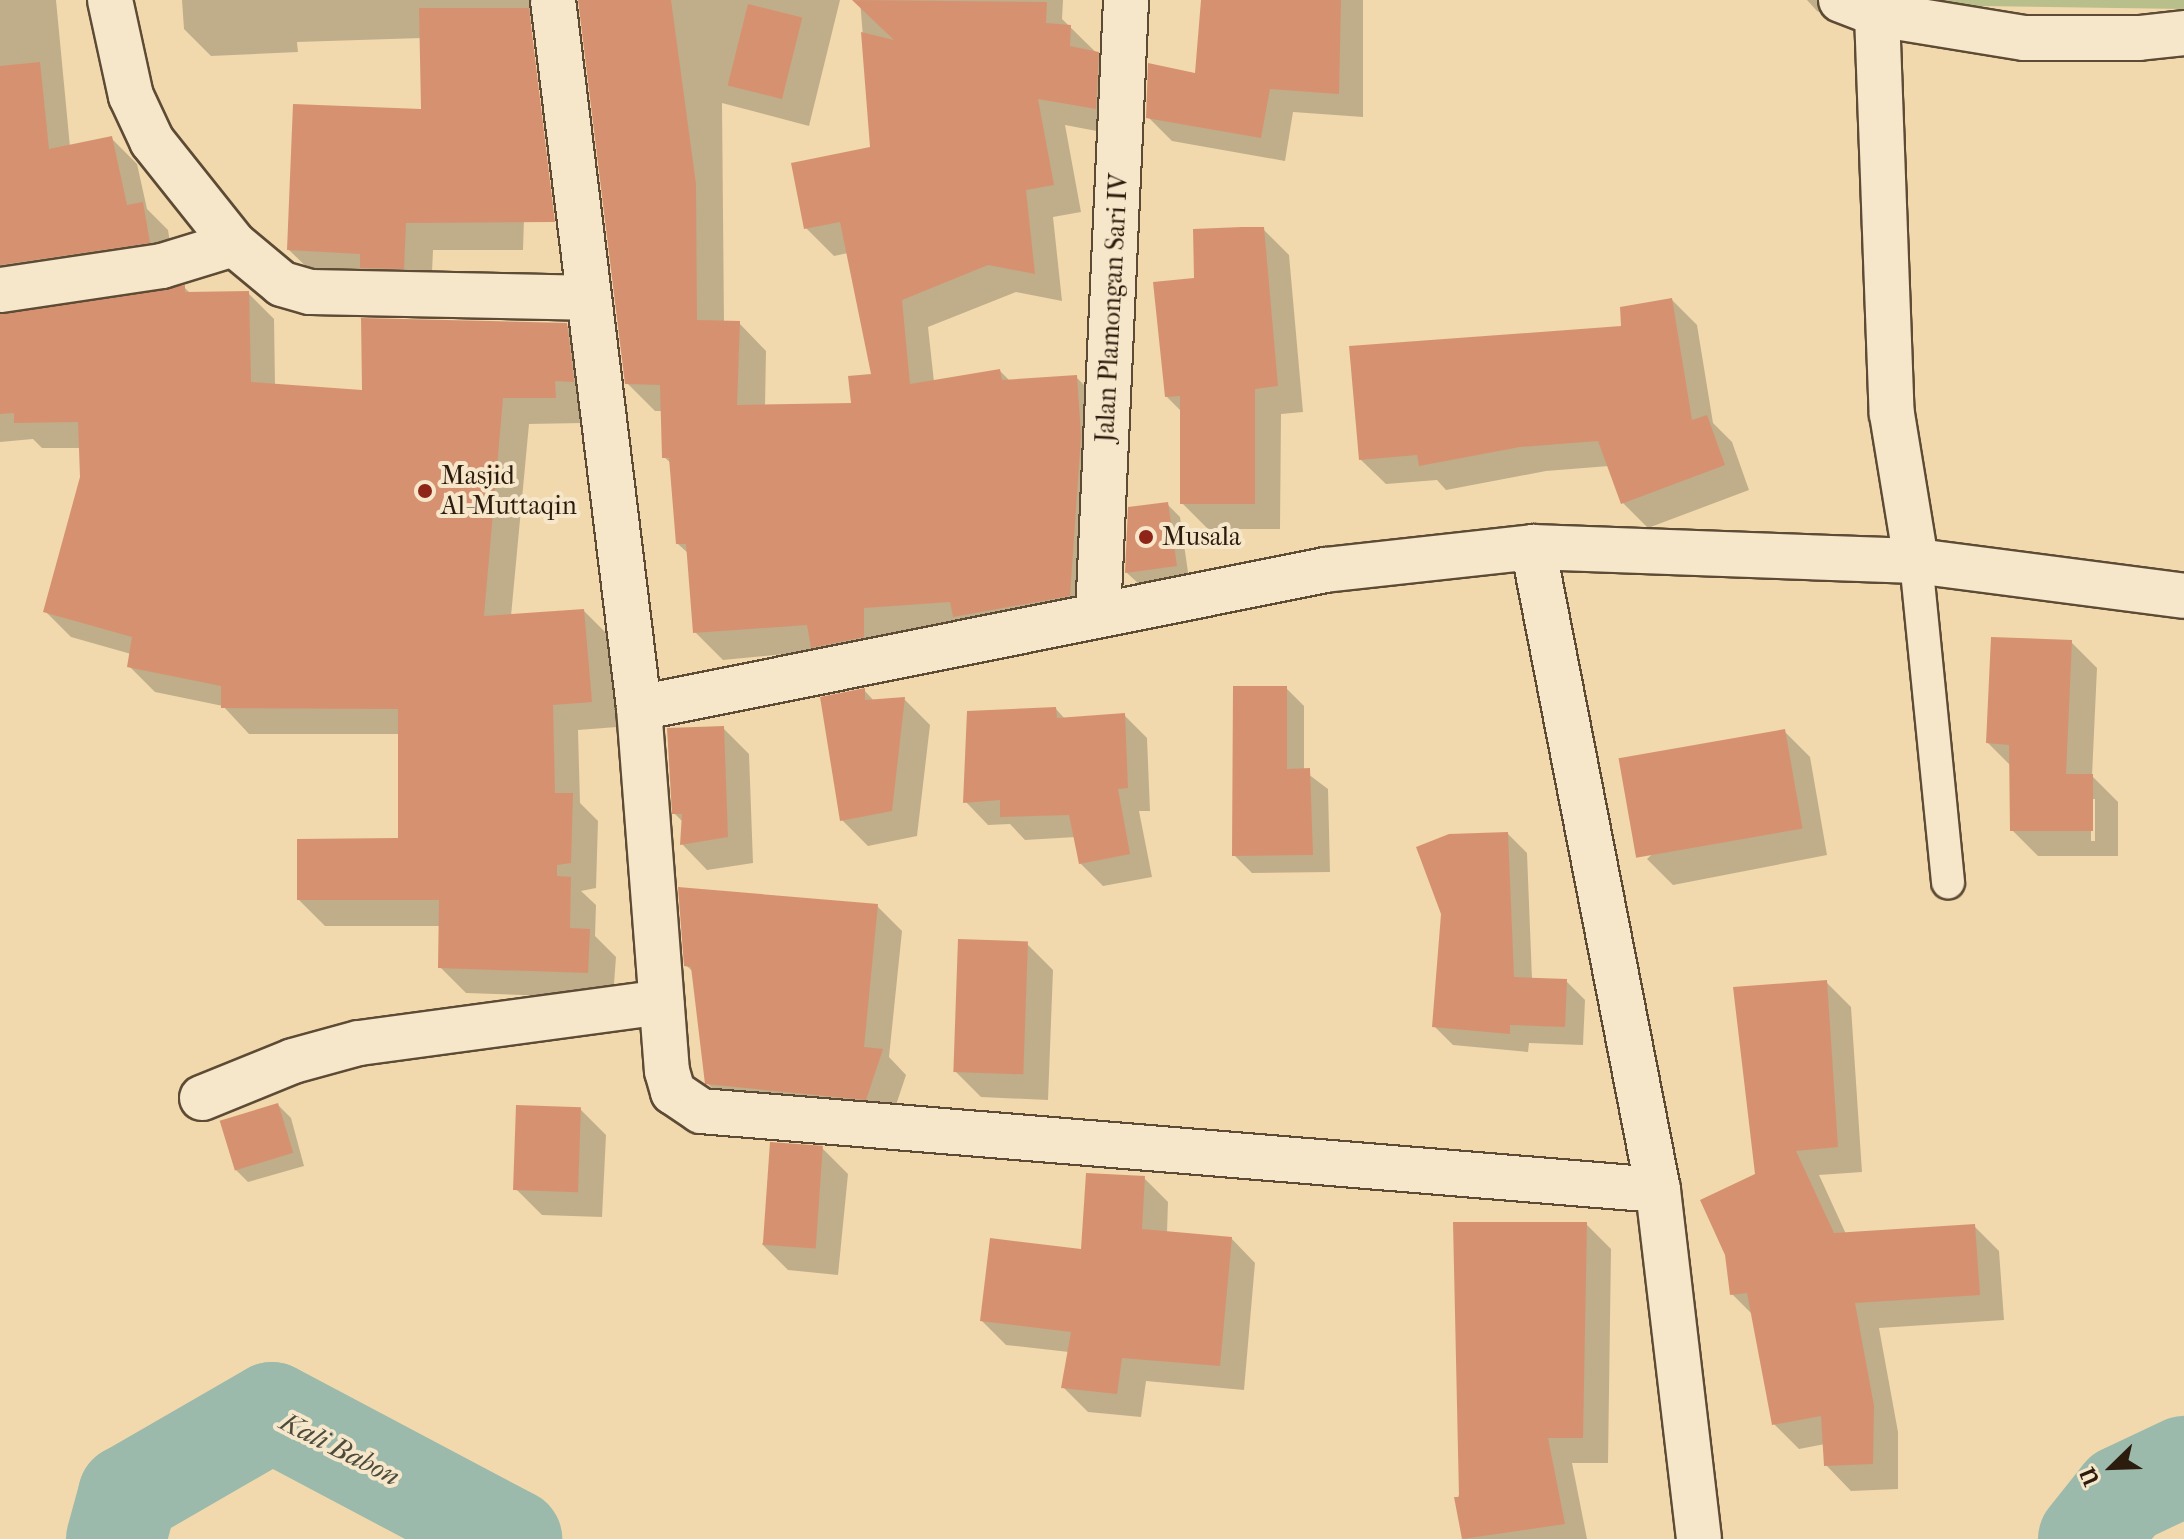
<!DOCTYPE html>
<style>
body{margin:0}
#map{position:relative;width:2184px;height:1539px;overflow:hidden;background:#f1d9ad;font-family:"IM FELL French Canon",serif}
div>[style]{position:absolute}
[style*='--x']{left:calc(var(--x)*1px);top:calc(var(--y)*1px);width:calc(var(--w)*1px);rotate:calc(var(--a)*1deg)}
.green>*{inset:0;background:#b9bf8a}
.shadow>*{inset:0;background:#0003}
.river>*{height:100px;margin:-50px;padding:0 50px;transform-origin:50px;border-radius:50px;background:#9bbaab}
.building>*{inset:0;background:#d69270;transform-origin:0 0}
.roads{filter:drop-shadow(2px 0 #5d4b35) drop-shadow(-2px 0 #5d4b35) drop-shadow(0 2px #5d4b35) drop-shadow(0 -2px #5d4b35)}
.lane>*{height:32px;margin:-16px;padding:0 16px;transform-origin:16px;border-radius:16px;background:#f6e6ca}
.street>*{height:44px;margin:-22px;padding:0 22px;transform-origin:22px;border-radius:22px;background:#f6e6ca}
.dots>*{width:22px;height:22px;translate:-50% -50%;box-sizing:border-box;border:4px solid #f6e6ca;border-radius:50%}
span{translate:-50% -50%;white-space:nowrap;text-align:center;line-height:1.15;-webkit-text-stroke:8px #f6e6ca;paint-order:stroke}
.street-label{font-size:26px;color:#2c1c0d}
.poi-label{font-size:26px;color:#2c1c0d}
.left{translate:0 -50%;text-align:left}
.water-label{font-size:28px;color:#4d4b3c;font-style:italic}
.north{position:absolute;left:2072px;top:1427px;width:80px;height:80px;-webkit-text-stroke:6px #f6e6ca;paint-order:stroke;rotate:247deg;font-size:22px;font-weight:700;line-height:32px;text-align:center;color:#2c1c0d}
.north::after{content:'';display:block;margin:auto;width:28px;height:36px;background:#2c1c0d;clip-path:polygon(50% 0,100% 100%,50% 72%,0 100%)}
</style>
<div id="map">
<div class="green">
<div style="clip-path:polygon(1906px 0,2184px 0,2184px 9px,1907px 5px)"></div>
</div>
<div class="shadow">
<div style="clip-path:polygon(0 0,56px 0,70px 147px,111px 138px,137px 164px,147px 209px,168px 230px,174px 268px,0 269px)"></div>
<div style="clip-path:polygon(182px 0,531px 0,523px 250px,433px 250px,431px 296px,317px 277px,289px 250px,423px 111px,422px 38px,297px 42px,298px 52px,211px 56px,184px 29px)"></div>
<div style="clip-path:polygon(582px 0,840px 0,809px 126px,722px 103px,724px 323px,739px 323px,766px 351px,765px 407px,853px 405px,873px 376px,848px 253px,834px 256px,806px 228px,872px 149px,860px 0,1063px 0,1062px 19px,1126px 82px,1123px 136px,1065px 125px,1081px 212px,1053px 217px,1062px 301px,1016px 292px,928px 327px,934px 382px,1000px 371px,1011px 382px,1076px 377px,1104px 405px,1097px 623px,723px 660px,695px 632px,689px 554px,678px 544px,672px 464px,664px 457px,663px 411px,655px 411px,627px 383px)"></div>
<div style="clip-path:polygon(1203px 0,1363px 0,1363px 117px,1293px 112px,1285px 161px,1172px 141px,1148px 117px,1197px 75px)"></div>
<div style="clip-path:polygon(1807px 0,1916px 0,1869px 33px,1817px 11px)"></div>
<div style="clip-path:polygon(1263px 229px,1289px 255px,1303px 412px,1281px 414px,1280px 529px,1208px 529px,1182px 503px,1182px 412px,1167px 397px,1196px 279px)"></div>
<div style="clip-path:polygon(184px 287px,191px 294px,248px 293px,274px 319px,275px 386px,364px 392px,566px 325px,592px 351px,581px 423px,529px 424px,511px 616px,584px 611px,610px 637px,617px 727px,578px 730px,580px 803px,598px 821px,596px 888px,581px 891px,596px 905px,595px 936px,616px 957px,613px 998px,466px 993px,440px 967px,441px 926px,325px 926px,299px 900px,400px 840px,400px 734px,249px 734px,223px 706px,155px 692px,129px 666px,131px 654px,71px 637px,45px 611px,82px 477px,81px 448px,42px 448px,33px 439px,0 442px,0 326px)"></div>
<div style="clip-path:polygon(1672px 300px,1697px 325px,1713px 423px,1732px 442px,1749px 490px,1648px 528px,1623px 503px,1609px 466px,1546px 471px,1446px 490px,1437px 480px,1386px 484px,1360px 459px)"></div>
<div style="clip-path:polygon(1167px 504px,1180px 517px,1189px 579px,1140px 585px,1127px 573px)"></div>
<div style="clip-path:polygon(evenodd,2071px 642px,2097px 668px,2092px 776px,2118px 802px,2118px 856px,2038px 856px,2012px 830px,2012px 767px,1988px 743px,2071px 642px,2091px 799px,2095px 799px,2095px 841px,2091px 841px,2091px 799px)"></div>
<div style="clip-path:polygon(1286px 688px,1304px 706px,1304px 771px,1328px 789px,1330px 872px,1252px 873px,1234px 855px)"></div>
<div style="clip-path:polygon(864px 690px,875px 702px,904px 699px,930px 725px,917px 836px,868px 846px,842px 820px)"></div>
<div style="clip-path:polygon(1056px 709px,1065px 719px,1124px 715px,1147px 738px,1150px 811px,1139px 811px,1152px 877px,1103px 886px,1080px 863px,1076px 837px,1025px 840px,1010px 824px,988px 825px,966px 802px)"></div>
<div style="clip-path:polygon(723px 728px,749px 754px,753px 863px,707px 870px,682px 844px,683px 822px,674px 813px)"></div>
<div style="clip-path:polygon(1784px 731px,1810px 757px,1827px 855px,1673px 885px,1647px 859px)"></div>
<div style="clip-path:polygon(1508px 834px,1527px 853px,1532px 979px,1566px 981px,1585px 1000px,1583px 1045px,1529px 1043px,1528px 1052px,1453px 1045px,1434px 1026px)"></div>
<div style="clip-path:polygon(877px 906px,902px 931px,889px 1057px,906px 1075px,890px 1123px,731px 1107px,707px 1083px,694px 973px,686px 965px)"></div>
<div style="clip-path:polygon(1027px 944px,1053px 970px,1048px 1100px,981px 1097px,955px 1071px)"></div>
<div style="clip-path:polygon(1826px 982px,1851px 1007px,1862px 1172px,1819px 1175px,1846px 1234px,1974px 1226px,1999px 1251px,2004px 1320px,1879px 1328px,1898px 1432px,1898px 1489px,1851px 1491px,1826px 1465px,1825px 1444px,1799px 1449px,1774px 1424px,1754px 1316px,1732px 1294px,1757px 1175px)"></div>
<div style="clip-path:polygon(278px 1105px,291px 1118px,304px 1166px,248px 1182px,235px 1169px)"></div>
<div style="clip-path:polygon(580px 1109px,606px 1135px,602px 1217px,542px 1215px,516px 1189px)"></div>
<div style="clip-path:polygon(822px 1148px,848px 1174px,838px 1275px,788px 1270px,762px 1244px)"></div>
<div style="clip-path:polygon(1144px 1178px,1168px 1202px,1167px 1233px,1231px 1238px,1255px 1263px,1244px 1390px,1146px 1381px,1141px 1417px,1088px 1412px,1064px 1388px,1069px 1352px,1006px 1345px,982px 1321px,1083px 1251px)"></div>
<div style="clip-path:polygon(1586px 1224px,1611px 1249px,1608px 1463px,1572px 1463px,1587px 1539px,1464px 1539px,1457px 1499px)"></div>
</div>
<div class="river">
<div style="--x:116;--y:1539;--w:46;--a:-74.7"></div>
<div style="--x:128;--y:1495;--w:166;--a:-30"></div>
<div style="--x:272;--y:1412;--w:272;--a:27.9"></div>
<div style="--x:2088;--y:1539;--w:56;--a:-51.5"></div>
<div style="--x:2123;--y:1495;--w:68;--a:-25.4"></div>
</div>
<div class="building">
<div style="clip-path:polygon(578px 0,671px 0,696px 184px,697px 320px,740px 321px,737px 405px,851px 403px,848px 376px,871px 374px,840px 222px,804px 229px,791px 163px,870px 147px,861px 32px,894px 40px,852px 0,1047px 2px,1046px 23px,1071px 25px,1070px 46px,1099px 52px,1096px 109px,1038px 99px,1054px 185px,1026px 190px,1035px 274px,988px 265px,902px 300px,910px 384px,1000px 369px,1002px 380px,1077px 375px,1081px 436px,1070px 596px,953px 617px,950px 602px,864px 608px,864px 637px,811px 648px,807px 625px,693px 633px,686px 544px,676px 544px,669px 458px,662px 458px,660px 385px,625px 384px)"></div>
<div style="clip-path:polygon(1201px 0,1341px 0,1339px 94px,1270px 89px,1261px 138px,1146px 118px,1148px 63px,1195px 73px)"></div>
<div style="left:748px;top:4px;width:56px;height:84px;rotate:14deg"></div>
<div style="clip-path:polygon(419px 8px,529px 8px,555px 222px,406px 223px,404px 269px,360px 268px,360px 254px,287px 250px,293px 104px,421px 109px)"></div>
<div style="clip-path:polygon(40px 62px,49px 149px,112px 136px,127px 205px,143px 202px,150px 243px,0 265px,0 66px)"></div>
<div style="clip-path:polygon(1242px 227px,1264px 227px,1278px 386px,1255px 389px,1255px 504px,1180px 504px,1180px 396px,1165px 397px,1153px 282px,1194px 278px,1193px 229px)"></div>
<div style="clip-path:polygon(185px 285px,185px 292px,249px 291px,251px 382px,362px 390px,361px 318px,567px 323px,574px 382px,555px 381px,556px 398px,503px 398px,484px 616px,584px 609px,592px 702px,553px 705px,555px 793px,573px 793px,571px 863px,557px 865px,557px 876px,571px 877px,570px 928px,590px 929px,588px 973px,438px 968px,439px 900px,297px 900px,297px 839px,398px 838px,398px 709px,221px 708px,221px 686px,127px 667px,132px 637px,43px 612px,80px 477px,78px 422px,14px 423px,14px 413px,0 414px,0 314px)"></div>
<div style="clip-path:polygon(1672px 298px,1692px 420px,1707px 415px,1725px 465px,1621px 504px,1598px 441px,1520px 447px,1419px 466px,1417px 455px,1359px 460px,1349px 346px,1621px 326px,1620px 307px)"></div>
<div style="clip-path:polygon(1168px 502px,1177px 566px,1125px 573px,1128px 507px)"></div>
<div style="clip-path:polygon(1991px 637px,2072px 640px,2066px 774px,2093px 774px,2093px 831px,2010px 831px,2009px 745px,1986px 743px)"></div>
<div style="clip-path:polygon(1233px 686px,1287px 686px,1287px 769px,1310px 768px,1313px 855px,1232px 856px)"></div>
<div style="clip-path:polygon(865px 688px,865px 700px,905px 697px,892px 811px,840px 821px,820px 697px)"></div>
<div style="clip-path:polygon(1056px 707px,1057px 718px,1125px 713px,1128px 788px,1118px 789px,1130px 854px,1079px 864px,1069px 815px,1000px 817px,1000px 800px,963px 803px,967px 711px)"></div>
<div style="clip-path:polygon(724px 726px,728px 837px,680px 845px,682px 814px,672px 814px,667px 728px)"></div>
<div style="left:1785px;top:729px;width:101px;height:169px;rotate:80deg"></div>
<div style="clip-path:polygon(1508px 832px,1514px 977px,1567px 979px,1565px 1027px,1510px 1025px,1510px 1034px,1432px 1027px,1441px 914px,1416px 847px,1449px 834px)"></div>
<div style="clip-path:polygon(678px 887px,878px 904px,864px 1047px,883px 1049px,866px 1100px,705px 1084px,691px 967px,684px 966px)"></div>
<div style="left:958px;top:939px;width:70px;height:133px;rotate:2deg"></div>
<div style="clip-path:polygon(1827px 980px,1838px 1147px,1796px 1151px,1834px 1233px,1975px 1224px,1980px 1295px,1855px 1303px,1874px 1406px,1873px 1464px,1824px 1466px,1821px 1416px,1772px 1425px,1747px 1293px,1730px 1295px,1725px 1255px,1700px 1200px,1755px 1174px,1733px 987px)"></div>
<div style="left:278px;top:1103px;width:52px;height:61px;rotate:73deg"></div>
<div style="left:516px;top:1105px;width:65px;height:85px;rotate:2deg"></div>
<div style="left:770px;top:1142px;width:53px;height:103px;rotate:4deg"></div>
<div style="clip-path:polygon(1086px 1173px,1145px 1176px,1142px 1229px,1232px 1237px,1220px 1366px,1122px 1358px,1117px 1394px,1061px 1388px,1071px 1332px,980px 1321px,990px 1238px,1081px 1249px)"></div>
<div style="clip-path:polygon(1453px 1222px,1587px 1222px,1583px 1438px,1548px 1438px,1565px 1524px,1462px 1539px,1454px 1497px,1459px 1497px)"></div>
</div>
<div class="roads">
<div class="lane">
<div style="--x:1916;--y:561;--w:323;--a:84.3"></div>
</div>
<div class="street">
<div style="--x:110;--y:0;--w:98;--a:77.7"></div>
<div style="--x:131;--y:96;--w:50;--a:65"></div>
<div style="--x:152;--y:141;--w:132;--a:51.5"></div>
<div style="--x:234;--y:244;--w:62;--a:39.8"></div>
<div style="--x:282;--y:284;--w:29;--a:16"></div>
<div style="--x:310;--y:292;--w:276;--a:1.2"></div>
<div style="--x:553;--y:0;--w:713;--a:83.07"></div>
<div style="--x:639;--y:708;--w:364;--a:85.6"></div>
<div style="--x:667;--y:1071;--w:22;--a:74"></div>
<div style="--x:673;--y:1092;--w:34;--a:34"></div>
<div style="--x:701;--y:1111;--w:960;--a:4.72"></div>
<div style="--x:1841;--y:0;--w:39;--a:21"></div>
<div style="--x:1877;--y:14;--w:149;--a:9.3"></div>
<div style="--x:2024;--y:38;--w:115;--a:0"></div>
<div style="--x:2139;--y:38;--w:45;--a:-6.3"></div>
<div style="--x:1877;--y:14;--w:400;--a:87.9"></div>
<div style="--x:1892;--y:414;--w:149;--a:80.7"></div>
<div style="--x:1;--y:290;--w:163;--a:-8.5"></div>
<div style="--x:162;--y:266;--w:75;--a:-17"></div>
<div style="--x:1533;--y:547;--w:655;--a:79"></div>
<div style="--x:1658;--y:1190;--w:351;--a:83.3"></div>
<div style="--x:1098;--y:615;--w:616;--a:-87.39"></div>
<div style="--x:639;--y:708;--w:700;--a:-11.37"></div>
<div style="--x:1325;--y:570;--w:209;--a:-6.3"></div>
<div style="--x:1533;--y:547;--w:383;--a:2.1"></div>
<div style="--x:1916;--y:561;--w:270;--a:7.4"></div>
<div style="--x:202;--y:1098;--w:98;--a:-22.1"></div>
<div style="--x:293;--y:1061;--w:68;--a:-15.3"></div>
<div style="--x:359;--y:1043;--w:305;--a:-7.7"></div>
</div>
</div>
<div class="dots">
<div style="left:425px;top:491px;background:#8f2418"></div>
<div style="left:1146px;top:537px;background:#8f2418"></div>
</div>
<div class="street-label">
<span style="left:1112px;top:308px;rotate:-87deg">Jalan Plamongan Sari IV</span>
</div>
<div class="poi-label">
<span class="left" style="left:441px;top:491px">Masjid<br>Al-Muttaqin</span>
<span class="left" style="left:1162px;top:537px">Musala</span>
</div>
<div class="water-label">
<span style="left:340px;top:1449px;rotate:27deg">Kali Babon</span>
</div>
<div class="north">U</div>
</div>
